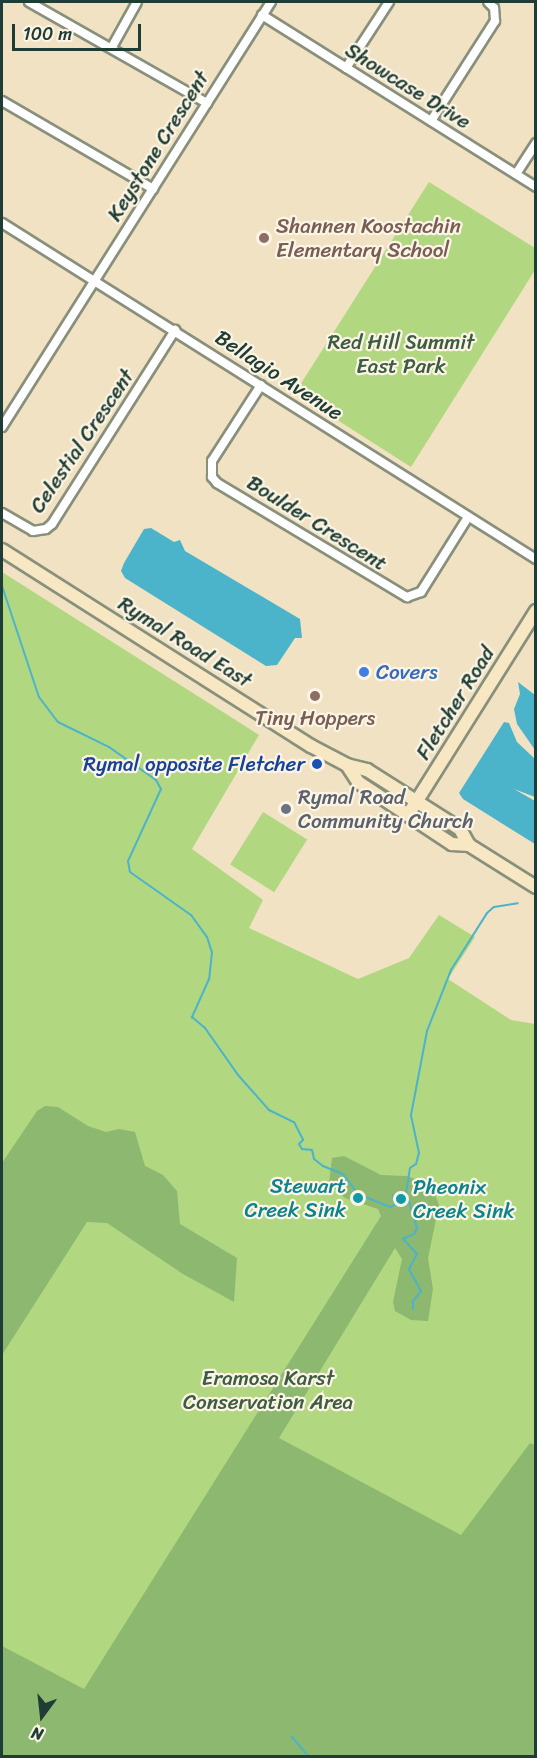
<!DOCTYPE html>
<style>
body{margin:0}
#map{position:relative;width:537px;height:1758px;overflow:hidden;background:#f1e2c3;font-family:Sriracha,sans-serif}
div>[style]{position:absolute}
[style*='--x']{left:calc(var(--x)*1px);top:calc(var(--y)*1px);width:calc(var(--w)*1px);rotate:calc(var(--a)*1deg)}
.green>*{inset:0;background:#b1d781;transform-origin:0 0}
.forest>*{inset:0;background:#8cb86f}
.water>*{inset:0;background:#4bb3ca}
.stream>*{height:2px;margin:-1px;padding:0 1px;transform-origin:1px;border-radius:1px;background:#4bb3ca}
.roads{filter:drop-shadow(2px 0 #88907c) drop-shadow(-2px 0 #88907c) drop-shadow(0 2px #88907c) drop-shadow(0 -2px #88907c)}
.street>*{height:8px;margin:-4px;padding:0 4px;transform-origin:4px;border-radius:4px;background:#fff}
.secondary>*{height:12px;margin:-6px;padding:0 6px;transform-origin:6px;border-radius:6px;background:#f7e8c3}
.dots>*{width:16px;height:16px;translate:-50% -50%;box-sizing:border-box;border:3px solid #fcf5e5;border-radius:50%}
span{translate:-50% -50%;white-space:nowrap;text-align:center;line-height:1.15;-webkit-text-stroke:4.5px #fcf5e5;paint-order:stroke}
.street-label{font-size:21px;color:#1f3d34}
.education-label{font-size:21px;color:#785e54}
.left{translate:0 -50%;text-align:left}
.park-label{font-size:21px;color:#3c5c43}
.shop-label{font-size:21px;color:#366cbe}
.transit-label{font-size:21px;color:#164399}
.right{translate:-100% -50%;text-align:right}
.worship-label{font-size:21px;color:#5b616d}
.culture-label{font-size:21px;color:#0d838f}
.frame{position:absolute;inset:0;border:3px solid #1f3d34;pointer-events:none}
.north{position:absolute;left:12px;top:1686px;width:60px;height:60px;-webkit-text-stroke:4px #fcf5e5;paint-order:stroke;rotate:195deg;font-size:16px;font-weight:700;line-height:24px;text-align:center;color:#1f3d34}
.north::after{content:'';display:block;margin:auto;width:21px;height:27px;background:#1f3d34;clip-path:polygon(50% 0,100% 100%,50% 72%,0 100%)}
.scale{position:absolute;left:12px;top:24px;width:129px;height:27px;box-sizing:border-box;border:3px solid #1f3d34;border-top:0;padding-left:8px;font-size:18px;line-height:21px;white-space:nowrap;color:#1f3d34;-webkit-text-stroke:4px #fcf5e5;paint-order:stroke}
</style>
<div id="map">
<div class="green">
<div style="clip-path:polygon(429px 182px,535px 248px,535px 270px,411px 467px,295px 393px)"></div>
<div style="clip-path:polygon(2px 572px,259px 735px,192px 849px,263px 900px,249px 928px,358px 979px,409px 958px,439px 915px,475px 937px,448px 979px,511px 1020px,535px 1024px,535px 1756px,2px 1756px)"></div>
<div style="left:263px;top:812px;width:52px;height:62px;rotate:32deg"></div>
</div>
<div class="forest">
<div style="clip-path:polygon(45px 1106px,58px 1107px,88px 1126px,106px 1132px,119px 1129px,135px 1132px,145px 1166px,163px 1175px,177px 1191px,180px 1224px,237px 1258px,234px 1302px,183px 1274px,107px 1223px,87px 1222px,2px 1355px,2px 1163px,37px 1111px)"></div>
<div style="clip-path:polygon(344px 1156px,381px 1175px,406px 1176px,431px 1184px,439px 1205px,428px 1258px,433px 1289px,428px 1321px,411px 1320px,395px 1311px,393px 1302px,402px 1259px,395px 1248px,279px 1438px,461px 1535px,530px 1443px,535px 1445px,535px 1756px,2px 1756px,2px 1646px,84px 1689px,381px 1216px,378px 1209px,345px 1198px,329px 1183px,332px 1158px)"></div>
</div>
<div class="water">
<div style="clip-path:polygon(151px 528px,174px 542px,180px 540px,185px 551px,300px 619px,302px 638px,295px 638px,277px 665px,266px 666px,125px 578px,121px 571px,124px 563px,144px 529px)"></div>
<div style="clip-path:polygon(518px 682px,535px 695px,535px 750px,517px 724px,514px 709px,520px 694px)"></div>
<div style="clip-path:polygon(504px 722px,509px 723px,517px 742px,535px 759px,535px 797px,514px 789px,535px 801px,535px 844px,463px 799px,459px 793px)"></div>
</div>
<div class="stream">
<div style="--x:2;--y:586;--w:117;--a:71.6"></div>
<div style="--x:39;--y:697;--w:31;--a:53"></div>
<div style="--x:58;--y:722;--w:57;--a:26.1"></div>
<div style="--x:109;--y:747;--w:57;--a:35.1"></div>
<div style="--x:156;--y:780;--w:10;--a:61"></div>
<div style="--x:161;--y:789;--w:79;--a:114.6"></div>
<div style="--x:128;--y:861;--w:11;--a:80"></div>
<div style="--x:130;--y:872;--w:75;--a:35.2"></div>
<div style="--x:191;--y:915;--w:27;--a:54"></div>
<div style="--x:207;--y:937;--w:16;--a:72"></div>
<div style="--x:212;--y:952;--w:27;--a:96"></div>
<div style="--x:209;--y:979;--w:42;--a:114.1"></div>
<div style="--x:192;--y:1017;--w:17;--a:40"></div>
<div style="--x:205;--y:1028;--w:57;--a:54.9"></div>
<div style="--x:238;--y:1075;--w:47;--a:48.5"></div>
<div style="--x:269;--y:1110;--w:28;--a:26"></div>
<div style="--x:294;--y:1122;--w:20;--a:63"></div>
<div style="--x:303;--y:1140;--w:6;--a:135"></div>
<div style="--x:299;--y:1144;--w:6;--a:59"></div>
<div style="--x:302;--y:1149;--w:10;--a:6"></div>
<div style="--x:312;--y:1150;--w:9;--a:77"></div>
<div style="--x:314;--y:1159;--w:11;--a:38"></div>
<div style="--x:323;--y:1166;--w:22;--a:22"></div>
<div style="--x:343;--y:1174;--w:25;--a:53"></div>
<div style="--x:358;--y:1194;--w:35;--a:22"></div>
<div style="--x:390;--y:1207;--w:5;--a:-22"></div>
<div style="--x:395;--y:1205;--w:10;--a:-101"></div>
<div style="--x:393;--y:1195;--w:13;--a:-9"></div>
<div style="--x:413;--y:1309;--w:8;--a:-90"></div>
<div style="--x:413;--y:1301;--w:13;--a:-51"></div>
<div style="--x:421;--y:1291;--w:25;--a:-119"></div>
<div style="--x:409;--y:1269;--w:17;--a:-62"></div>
<div style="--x:417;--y:1254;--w:21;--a:-133"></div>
<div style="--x:403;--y:1239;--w:12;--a:-24"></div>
<div style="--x:414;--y:1234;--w:7;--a:-63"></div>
<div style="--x:417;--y:1228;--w:37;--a:-107"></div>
<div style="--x:406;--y:1193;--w:25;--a:-81"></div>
<div style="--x:410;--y:1168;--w:7;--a:-34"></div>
<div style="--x:416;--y:1164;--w:11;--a:-75"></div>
<div style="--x:419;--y:1153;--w:39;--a:-102"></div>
<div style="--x:411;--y:1115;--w:86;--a:-79.2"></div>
<div style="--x:427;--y:1031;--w:66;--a:-68.5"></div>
<div style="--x:451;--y:970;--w:67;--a:-57.7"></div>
<div style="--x:487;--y:913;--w:9;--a:-41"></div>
<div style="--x:494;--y:907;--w:24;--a:-9"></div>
<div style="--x:292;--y:1737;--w:25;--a:50"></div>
</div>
<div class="roads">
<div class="street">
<div style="--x:29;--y:2;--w:205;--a:29.6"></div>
<div style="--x:262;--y:15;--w:324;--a:32.1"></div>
<div style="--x:112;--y:47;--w:51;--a:-60.9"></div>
<div style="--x:346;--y:68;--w:79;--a:-56.9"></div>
<div style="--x:2;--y:101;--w:175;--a:30.2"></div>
<div style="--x:431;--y:121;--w:119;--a:-57.4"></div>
<div style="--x:495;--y:21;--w:13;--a:-94"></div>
<div style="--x:494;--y:8;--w:8;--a:-135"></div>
<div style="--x:516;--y:174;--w:37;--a:-57"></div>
<div style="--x:2;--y:223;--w:631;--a:32.18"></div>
<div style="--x:261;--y:385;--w:90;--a:122.8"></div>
<div style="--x:212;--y:461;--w:16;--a:90"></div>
<div style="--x:212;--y:477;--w:8;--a:50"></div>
<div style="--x:217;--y:483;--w:222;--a:31"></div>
<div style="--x:407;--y:597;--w:15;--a:-20"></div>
<div style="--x:421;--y:592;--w:89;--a:-57.9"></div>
<div style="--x:2;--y:427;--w:503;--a:-57.67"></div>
<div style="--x:2;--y:513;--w:36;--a:30"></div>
<div style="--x:33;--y:531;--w:13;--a:-9"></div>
<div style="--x:46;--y:529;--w:8;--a:-40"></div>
<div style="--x:52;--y:524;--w:230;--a:-57.6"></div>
</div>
<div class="secondary">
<div style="--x:2;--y:550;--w:366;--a:32.4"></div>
<div style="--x:311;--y:746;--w:41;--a:27.8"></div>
<div style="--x:347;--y:765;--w:21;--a:14"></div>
<div style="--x:367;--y:770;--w:110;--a:32.4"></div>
<div style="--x:460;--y:829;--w:18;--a:61"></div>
<div style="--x:469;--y:845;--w:79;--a:32.1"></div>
<div style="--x:347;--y:765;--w:20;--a:57"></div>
<div style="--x:358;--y:782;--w:60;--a:33.4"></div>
<div style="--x:408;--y:815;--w:53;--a:33.4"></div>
<div style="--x:452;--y:844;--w:17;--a:3"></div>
<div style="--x:408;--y:815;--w:241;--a:-57.9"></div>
</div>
</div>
<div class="dots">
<div style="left:264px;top:238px;background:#8d6e63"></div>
<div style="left:364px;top:672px;background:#3f7fe0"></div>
<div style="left:315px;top:696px;background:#8d6e63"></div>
<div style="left:317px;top:764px;background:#1a4fb4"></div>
<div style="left:286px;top:809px;background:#6b7280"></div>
<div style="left:358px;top:1198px;background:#0f9aa8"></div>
<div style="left:401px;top:1199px;background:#0f9aa8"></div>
</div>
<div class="street-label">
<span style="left:408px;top:86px;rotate:32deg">Showcase Drive</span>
<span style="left:158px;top:146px;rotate:-58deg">Keystone Crescent</span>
<span style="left:279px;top:375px;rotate:33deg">Bellagio Avenue</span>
<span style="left:82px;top:441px;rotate:-56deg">Celestial Crescent</span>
<span style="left:317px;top:523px;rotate:32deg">Boulder Crescent</span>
<span style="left:185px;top:642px;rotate:32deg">Rymal Road East</span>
<span style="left:455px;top:703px;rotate:-58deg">Fletcher Road</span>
</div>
<div class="education-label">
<span class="left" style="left:276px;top:238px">Shannen Koostachin<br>Elementary School</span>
<span style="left:315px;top:718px">Tiny Hoppers</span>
</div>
<div class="park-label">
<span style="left:401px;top:354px">Red Hill Summit<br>East Park</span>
<span style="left:268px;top:1390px">Eramosa Karst<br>Conservation Area</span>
</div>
<div class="shop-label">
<span class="left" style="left:376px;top:672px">Covers</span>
</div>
<div class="transit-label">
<span class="right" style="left:305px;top:764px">Rymal opposite Fletcher</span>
</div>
<div class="worship-label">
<span class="left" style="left:298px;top:809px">Rymal Road<br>Community Church</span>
</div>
<div class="culture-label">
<span class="right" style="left:346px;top:1198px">Stewart<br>Creek Sink</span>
<span class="left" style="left:413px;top:1199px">Pheonix<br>Creek Sink</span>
</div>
<div class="frame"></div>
<div class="north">N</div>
<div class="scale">100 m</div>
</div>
